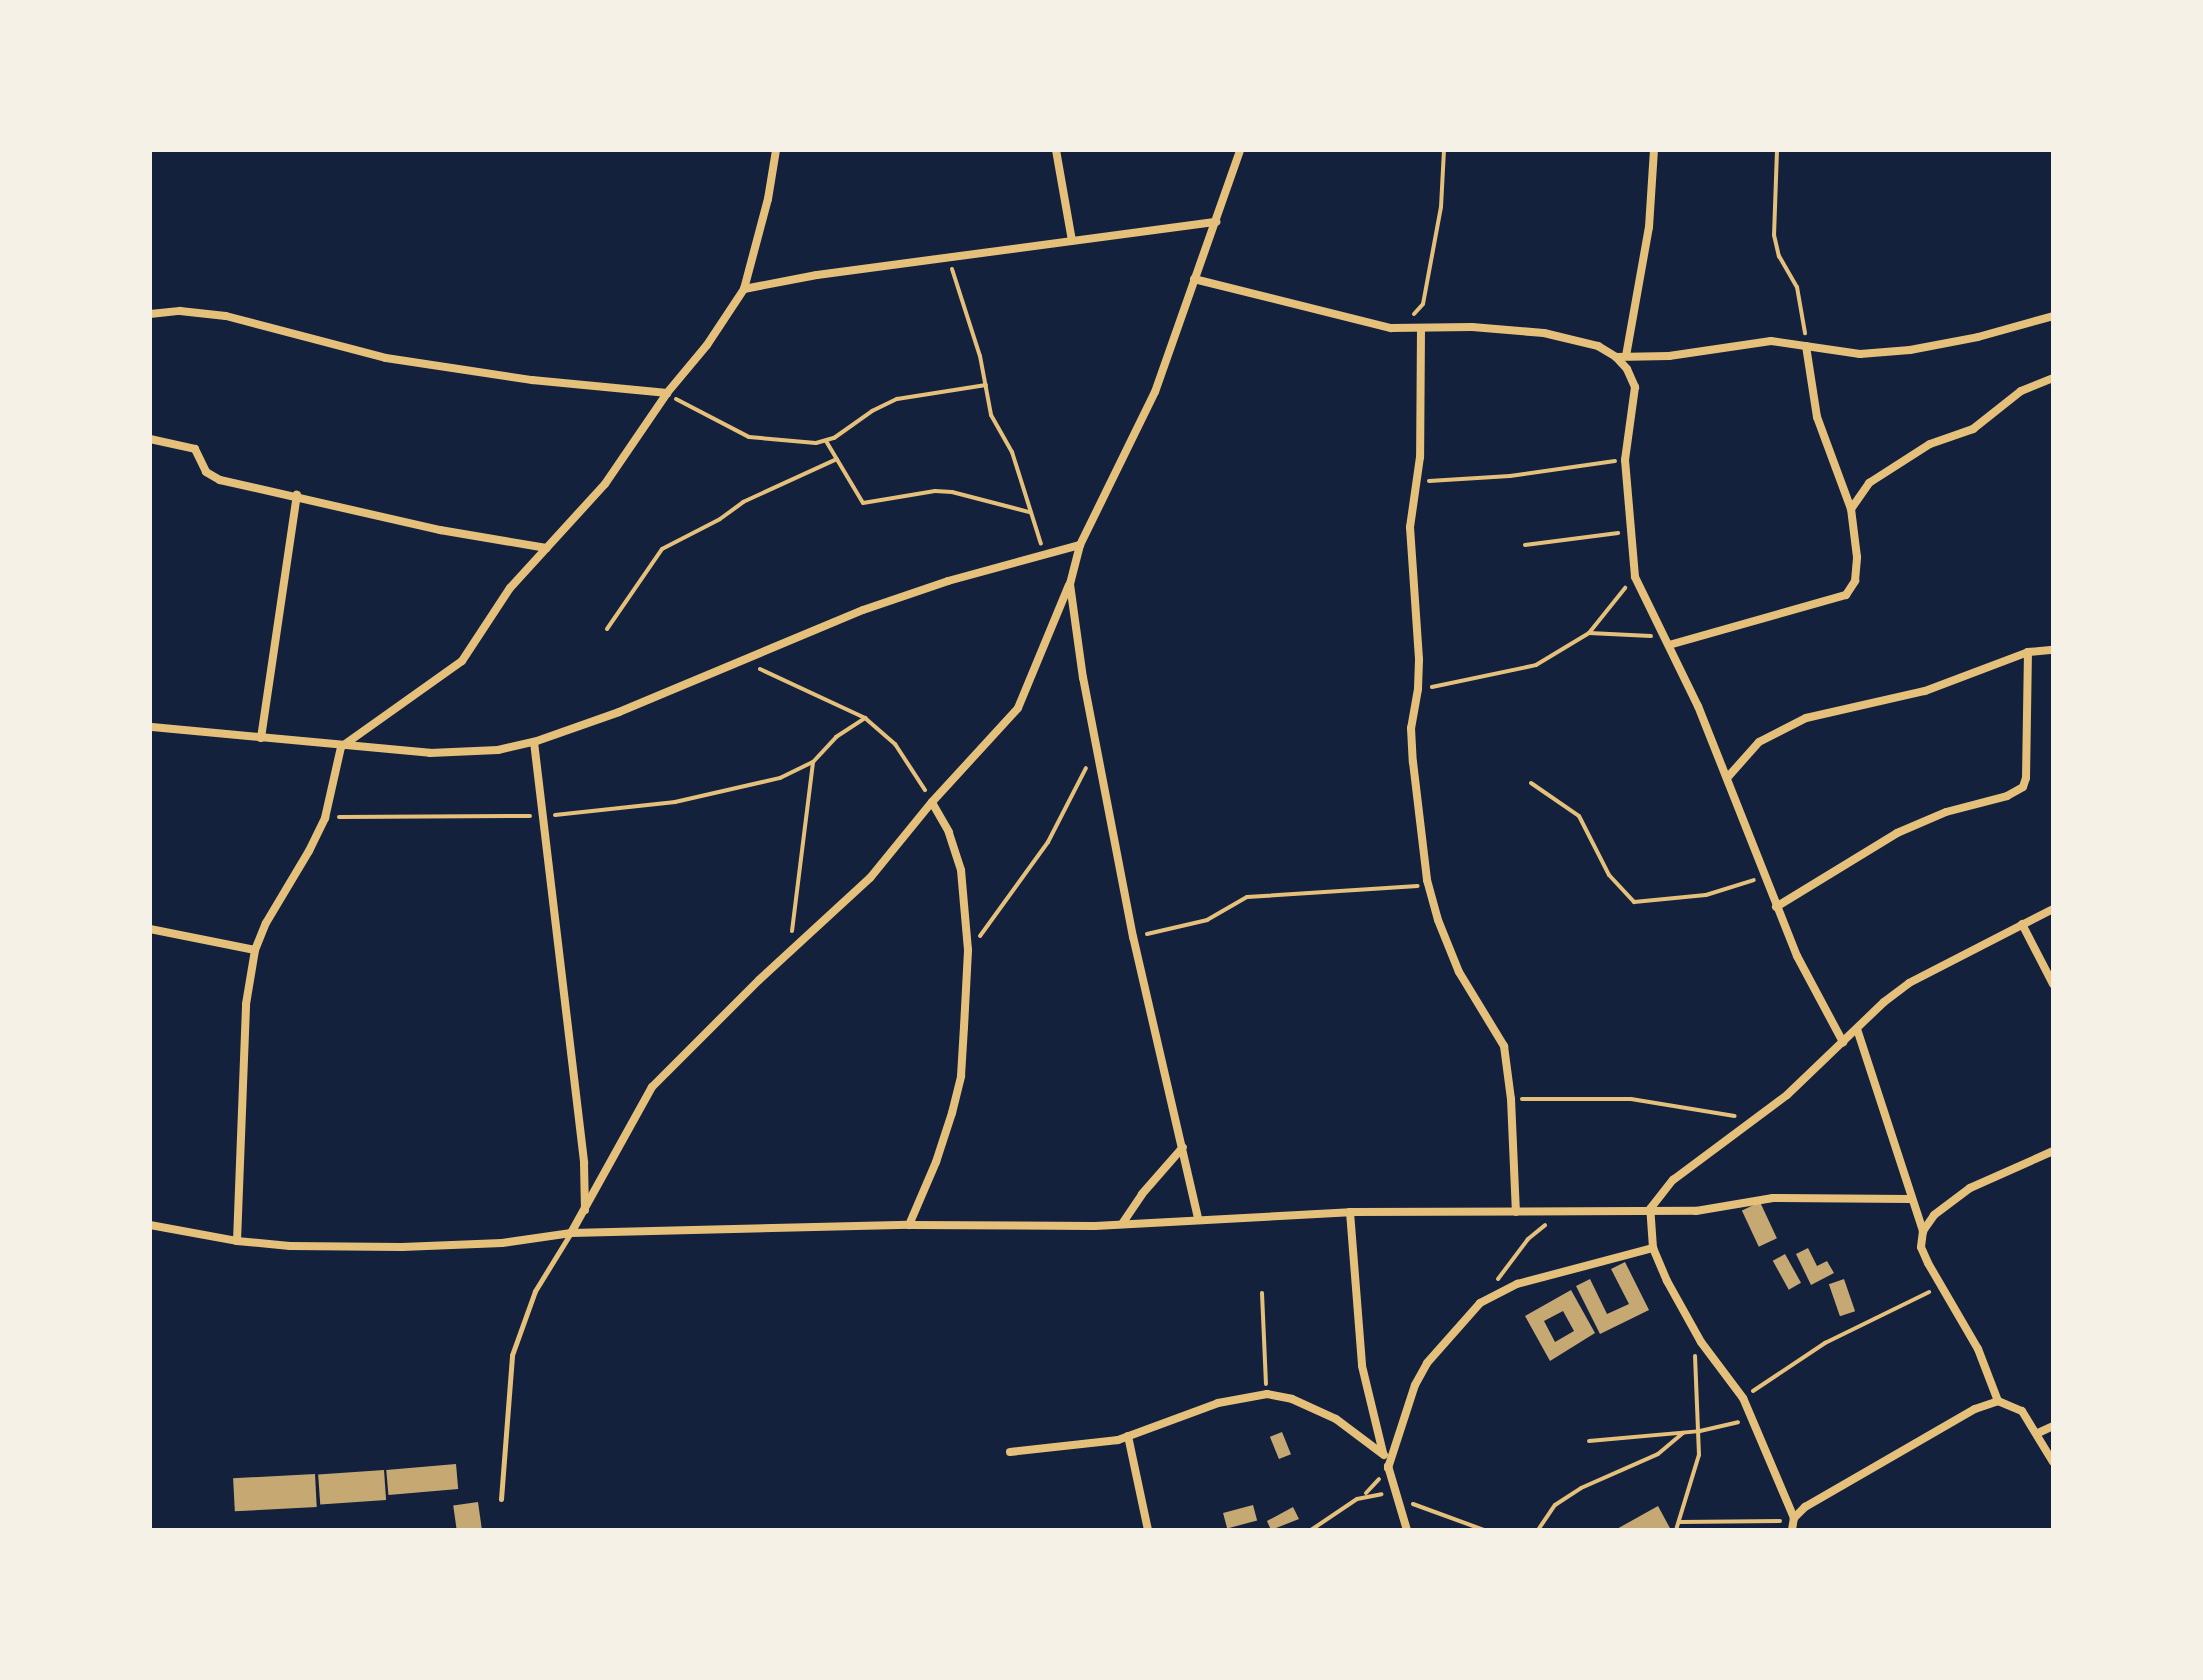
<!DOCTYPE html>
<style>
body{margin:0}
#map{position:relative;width:2203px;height:1680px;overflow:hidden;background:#14213d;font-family:Poppins,sans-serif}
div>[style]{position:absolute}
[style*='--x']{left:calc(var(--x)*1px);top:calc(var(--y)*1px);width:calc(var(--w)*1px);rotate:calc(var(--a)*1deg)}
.building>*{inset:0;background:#c6a872;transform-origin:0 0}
.path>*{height:4px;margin:-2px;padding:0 2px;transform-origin:2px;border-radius:2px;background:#e5c07b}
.service>*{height:5px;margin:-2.5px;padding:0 2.5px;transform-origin:2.5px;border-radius:2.5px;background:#e5c07b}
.minor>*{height:8px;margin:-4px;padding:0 4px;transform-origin:4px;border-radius:4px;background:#e5c07b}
span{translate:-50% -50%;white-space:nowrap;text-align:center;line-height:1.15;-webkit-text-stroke:7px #f6f1e7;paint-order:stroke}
.frame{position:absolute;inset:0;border:152px solid #f6f1e7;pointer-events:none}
</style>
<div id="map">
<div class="building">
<div style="left:1760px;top:1202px;width:40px;height:20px;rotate:65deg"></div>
<div style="clip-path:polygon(1808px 1248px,1817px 1266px,1827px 1261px,1834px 1273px,1811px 1285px,1796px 1254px)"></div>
<div style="left:1785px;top:1254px;width:33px;height:14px;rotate:61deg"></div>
<div style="clip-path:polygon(1625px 1262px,1649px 1310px,1600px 1334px,1576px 1286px,1590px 1279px,1607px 1314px,1629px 1304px,1611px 1269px)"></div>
<div style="left:1844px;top:1279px;width:34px;height:16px;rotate:71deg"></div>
<div style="clip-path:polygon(evenodd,1571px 1290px,1595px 1333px,1550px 1361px,1525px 1316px,1571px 1290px,1563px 1311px,1574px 1331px,1555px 1342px,1544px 1321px,1563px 1311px)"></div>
<div style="left:1282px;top:1432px;width:24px;height:13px;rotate:68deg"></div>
<div style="left:456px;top:1464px;width:25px;height:70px;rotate:85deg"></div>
<div style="left:384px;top:1470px;width:30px;height:66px;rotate:86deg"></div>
<div style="left:315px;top:1474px;width:33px;height:82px;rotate:87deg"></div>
<div style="left:478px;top:1502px;width:28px;height:25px;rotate:82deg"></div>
<div style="left:1253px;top:1505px;width:16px;height:31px;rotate:75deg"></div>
<div style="clip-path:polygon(1658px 1506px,1671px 1530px,1615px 1530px)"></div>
<div style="clip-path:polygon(1293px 1507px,1299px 1519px,1271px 1530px,1267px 1521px)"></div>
</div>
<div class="path">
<div style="--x:1777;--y:150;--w:85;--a:92"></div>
<div style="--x:1774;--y:235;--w:22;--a:77"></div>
<div style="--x:1779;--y:256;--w:36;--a:60"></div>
<div style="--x:1797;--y:287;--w:47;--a:80.1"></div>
<div style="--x:952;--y:269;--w:91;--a:72.2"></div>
<div style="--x:980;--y:356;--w:60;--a:79.4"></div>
<div style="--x:991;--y:415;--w:43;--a:60.4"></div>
<div style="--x:1012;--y:452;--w:96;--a:72.5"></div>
<div style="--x:1414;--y:314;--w:13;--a:-48"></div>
<div style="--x:1423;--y:304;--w:99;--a:-79.5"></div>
<div style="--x:1441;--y:207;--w:57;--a:-87"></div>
<div style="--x:676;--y:399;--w:82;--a:27.5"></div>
<div style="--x:749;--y:437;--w:67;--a:5.1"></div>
<div style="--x:816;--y:443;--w:19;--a:-16"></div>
<div style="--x:834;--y:438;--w:47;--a:-35.4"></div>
<div style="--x:872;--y:411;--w:28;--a:-26"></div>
<div style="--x:897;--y:399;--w:90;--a:-8.9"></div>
<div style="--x:826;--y:441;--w:72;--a:59.2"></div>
<div style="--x:863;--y:503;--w:73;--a:-9.5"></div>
<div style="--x:935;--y:491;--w:17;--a:3"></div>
<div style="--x:952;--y:492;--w:80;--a:14.6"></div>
<div style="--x:1429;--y:481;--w:81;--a:-3.5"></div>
<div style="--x:1510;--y:476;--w:106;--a:-8.1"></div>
<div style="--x:1525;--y:545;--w:94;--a:-7.4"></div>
<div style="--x:607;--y:629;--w:97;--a:-55.5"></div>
<div style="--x:662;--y:549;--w:65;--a:-27.3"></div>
<div style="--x:720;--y:519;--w:29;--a:-36"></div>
<div style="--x:743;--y:502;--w:103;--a:-24.6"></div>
<div style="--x:1589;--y:633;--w:58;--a:-51.3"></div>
<div style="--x:760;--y:669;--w:116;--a:25"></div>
<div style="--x:865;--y:718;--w:40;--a:41"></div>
<div style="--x:895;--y:744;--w:55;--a:56.9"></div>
<div style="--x:1432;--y:687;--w:106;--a:-11.9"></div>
<div style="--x:1536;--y:665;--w:62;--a:-31.1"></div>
<div style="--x:1589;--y:633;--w:62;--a:2.8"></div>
<div style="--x:1531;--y:783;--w:58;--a:34.5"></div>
<div style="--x:1579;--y:816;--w:66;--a:63"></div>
<div style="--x:1609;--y:875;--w:37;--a:47"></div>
<div style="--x:1634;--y:902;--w:72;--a:-5.6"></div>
<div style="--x:1706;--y:895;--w:50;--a:-17.4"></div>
<div style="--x:555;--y:815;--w:121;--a:-6.2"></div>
<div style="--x:675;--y:802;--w:108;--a:-12.9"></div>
<div style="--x:780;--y:778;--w:37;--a:-26"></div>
<div style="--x:339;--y:817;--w:191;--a:-0.3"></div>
<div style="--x:792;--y:931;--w:170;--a:-82.9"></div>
<div style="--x:813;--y:762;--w:34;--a:-47"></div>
<div style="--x:836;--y:737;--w:35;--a:-33"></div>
<div style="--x:1147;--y:934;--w:62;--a:-13.1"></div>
<div style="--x:1207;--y:920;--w:46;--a:-29.9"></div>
<div style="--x:1247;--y:897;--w:171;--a:-3.7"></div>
<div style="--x:980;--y:936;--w:116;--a:-54.1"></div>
<div style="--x:1048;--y:842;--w:83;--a:-62.8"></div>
<div style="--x:1522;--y:1099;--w:109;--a:0"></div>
<div style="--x:1631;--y:1099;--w:105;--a:9.3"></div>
<div style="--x:1498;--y:1279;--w:50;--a:-53.1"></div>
<div style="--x:1528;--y:1239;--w:22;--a:-39"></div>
<div style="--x:1262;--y:1293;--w:91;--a:87.5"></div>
<div style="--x:1753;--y:1391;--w:87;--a:-33.7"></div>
<div style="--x:1825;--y:1343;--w:116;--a:-26.1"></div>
<div style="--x:1589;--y:1441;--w:111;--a:-5.1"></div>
<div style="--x:1700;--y:1431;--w:39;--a:-13"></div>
<div style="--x:1366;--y:1493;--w:19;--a:-47"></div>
<div style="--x:1413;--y:1504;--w:76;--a:20.1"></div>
<div style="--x:1679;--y:1522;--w:101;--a:-0.6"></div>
<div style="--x:1311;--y:1530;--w:55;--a:-34"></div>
<div style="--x:1357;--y:1499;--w:25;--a:-11"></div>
<div style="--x:1538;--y:1530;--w:30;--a:-56"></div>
<div style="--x:1555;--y:1505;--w:31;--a:-33"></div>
<div style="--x:1581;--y:1488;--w:84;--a:-23.8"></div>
<div style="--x:1658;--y:1454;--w:33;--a:-40"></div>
<div style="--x:1676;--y:1530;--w:78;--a:-73"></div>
<div style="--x:1699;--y:1455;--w:99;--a:-92.3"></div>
</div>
<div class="service">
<div style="--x:501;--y:1499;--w:144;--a:-85.6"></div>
<div style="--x:512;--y:1355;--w:68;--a:-70.2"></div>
<div style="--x:535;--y:1291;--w:67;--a:-58.4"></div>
</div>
<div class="minor">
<div style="--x:1056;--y:150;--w:92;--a:80"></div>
<div style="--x:1194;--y:279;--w:203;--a:14"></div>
<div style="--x:1391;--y:328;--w:81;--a:-0.7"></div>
<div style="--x:1472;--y:327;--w:72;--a:4.8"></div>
<div style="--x:1544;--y:333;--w:56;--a:13.5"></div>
<div style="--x:1598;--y:346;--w:21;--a:31"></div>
<div style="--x:1616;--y:357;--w:16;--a:47"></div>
<div style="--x:1627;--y:369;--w:20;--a:66"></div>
<div style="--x:1635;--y:387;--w:74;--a:97.8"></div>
<div style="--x:1625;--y:460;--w:117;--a:85.1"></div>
<div style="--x:1635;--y:577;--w:144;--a:64"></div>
<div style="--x:1698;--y:706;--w:269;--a:68.4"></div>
<div style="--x:1797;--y:956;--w:98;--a:61.9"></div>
<div style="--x:744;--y:289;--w:74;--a:-10.9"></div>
<div style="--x:817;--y:275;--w:403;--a:-7.6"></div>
<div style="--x:150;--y:314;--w:30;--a:-6"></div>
<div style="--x:180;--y:311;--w:46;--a:6.2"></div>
<div style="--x:226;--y:316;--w:165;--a:14.7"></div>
<div style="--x:386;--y:358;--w:148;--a:8.6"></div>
<div style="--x:532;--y:380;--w:136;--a:5.5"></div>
<div style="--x:1421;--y:328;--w:129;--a:90.4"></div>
<div style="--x:1420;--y:457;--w:71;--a:98.1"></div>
<div style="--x:1410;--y:527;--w:133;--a:86.1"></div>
<div style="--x:1419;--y:660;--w:29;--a:92"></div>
<div style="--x:1418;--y:689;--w:40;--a:100"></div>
<div style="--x:1411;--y:728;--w:34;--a:87"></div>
<div style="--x:1413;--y:762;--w:119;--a:83.2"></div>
<div style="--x:1427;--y:880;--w:41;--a:74.6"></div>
<div style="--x:1438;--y:920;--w:56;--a:68"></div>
<div style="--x:1459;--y:972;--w:87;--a:58.7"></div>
<div style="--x:1504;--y:1046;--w:53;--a:82.5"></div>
<div style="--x:1511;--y:1099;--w:113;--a:87.5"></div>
<div style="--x:1806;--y:346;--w:72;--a:81.2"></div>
<div style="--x:1817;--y:417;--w:98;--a:69.7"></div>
<div style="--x:1626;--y:356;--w:131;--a:-79.9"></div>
<div style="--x:1649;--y:227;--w:77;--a:-86.3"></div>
<div style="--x:1616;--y:357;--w:53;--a:-1.1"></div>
<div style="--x:1669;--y:356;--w:103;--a:-8.4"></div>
<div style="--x:1771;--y:341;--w:90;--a:8.3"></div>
<div style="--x:1860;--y:354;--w:50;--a:-4.6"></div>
<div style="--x:1910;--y:350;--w:69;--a:-10.8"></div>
<div style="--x:1978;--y:337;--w:78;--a:-15.6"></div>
<div style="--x:150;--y:439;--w:46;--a:12.5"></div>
<div style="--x:195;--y:449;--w:25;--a:64"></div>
<div style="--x:206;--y:472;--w:16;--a:30"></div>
<div style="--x:220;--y:480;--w:226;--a:12.8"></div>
<div style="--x:440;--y:530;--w:108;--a:9.6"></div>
<div style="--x:1669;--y:645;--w:184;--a:-15.8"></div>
<div style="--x:1846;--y:595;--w:17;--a:-57"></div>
<div style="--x:1855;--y:581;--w:24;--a:-85"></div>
<div style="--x:1857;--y:557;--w:48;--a:-97.1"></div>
<div style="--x:1851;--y:509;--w:32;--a:-55"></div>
<div style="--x:1869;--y:483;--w:72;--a:-32.6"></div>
<div style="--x:1930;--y:444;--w:46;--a:-19.2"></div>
<div style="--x:1973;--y:429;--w:61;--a:-38.4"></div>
<div style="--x:2021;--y:391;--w:35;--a:-22"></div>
<div style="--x:152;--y:727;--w:279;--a:5.3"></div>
<div style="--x:430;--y:753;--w:68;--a:-2.5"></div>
<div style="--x:498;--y:750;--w:37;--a:-13"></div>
<div style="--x:534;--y:742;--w:90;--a:-19.4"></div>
<div style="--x:619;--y:712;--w:264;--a:-22.7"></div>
<div style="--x:863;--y:610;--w:90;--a:-18.8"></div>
<div style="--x:948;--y:581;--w:137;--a:-15.3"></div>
<div style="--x:261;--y:738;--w:246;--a:-81.6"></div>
<div style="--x:534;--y:742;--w:424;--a:83.2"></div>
<div style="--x:584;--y:1163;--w:47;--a:88.8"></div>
<div style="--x:1727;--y:778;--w:48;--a:-48.4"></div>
<div style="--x:1759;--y:742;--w:53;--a:-27.1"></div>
<div style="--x:1806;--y:718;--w:122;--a:-12.8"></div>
<div style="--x:1925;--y:691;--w:110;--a:-20.7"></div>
<div style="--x:2028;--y:652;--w:25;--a:-5"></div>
<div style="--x:1776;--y:907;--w:142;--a:-31.4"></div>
<div style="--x:1897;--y:833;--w:53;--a:-23.2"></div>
<div style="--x:1946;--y:812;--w:63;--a:-14.7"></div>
<div style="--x:2007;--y:796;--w:18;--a:-29"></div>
<div style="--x:2023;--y:787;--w:9;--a:-72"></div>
<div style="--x:2026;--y:778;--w:126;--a:-89.1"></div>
<div style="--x:2022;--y:924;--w:68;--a:62.7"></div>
<div style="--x:150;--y:929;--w:107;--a:11.3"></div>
<div style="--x:1857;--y:1029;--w:213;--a:71.9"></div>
<div style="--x:1350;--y:1212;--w:154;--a:85.5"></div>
<div style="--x:1362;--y:1366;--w:89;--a:76.4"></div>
<div style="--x:1198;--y:1218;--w:288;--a:-103"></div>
<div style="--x:1133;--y:937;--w:264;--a:-100.9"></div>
<div style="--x:1083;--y:678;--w:95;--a:-97.9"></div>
<div style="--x:1070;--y:584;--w:40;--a:-75.6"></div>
<div style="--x:1080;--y:545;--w:170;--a:-63.9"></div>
<div style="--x:1155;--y:392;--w:256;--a:-70.6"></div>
<div style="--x:1122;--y:1224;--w:36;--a:-56"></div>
<div style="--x:1142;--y:1194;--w:62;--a:-48.9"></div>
<div style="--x:150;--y:1225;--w:88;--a:10.4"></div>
<div style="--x:237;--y:1241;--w:53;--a:5.4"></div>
<div style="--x:290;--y:1246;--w:112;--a:0.5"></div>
<div style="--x:402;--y:1247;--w:100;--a:-2.3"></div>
<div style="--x:502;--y:1243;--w:70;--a:-8.2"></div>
<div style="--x:571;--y:1233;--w:338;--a:-1.4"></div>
<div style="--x:909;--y:1225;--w:186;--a:0.3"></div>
<div style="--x:1095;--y:1226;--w:255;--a:-3.1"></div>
<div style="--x:1350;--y:1212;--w:346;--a:-0.2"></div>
<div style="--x:1696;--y:1211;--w:78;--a:-9.6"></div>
<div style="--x:1773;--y:1198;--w:138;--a:0.4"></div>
<div style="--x:909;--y:1225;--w:69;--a:-66.8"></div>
<div style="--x:936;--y:1162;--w:52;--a:-71.9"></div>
<div style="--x:952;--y:1113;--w:38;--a:-76"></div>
<div style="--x:961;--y:1076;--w:49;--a:-86.5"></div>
<div style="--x:964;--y:1027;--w:77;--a:-87"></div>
<div style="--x:968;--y:950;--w:80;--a:-95"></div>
<div style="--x:961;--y:870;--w:40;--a:-108"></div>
<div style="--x:949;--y:832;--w:34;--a:-120"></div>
<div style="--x:571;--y:1233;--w:167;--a:-61"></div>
<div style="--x:652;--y:1087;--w:151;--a:-45"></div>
<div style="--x:759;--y:980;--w:151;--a:-42.6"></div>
<div style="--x:870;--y:878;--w:98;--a:-50.8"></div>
<div style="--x:932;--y:802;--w:127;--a:-47.5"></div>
<div style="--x:1018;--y:708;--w:133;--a:-67.5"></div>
<div style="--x:237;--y:1241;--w:237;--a:-87.8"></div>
<div style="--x:246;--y:1004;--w:55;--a:-80.5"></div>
<div style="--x:255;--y:950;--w:29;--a:-68"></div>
<div style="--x:266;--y:923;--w:84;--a:-59.2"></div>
<div style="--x:309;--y:851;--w:37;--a:-64"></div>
<div style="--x:325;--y:818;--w:73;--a:-77.3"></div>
<div style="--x:341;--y:747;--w:148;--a:-35.4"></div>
<div style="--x:462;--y:661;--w:87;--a:-56.7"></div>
<div style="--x:510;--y:588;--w:141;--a:-47.6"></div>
<div style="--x:605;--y:484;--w:110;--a:-55.7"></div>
<div style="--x:667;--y:393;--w:62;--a:-50.2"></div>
<div style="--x:707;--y:345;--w:67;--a:-56.5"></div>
<div style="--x:744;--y:289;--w:93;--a:-75.1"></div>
<div style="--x:768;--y:199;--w:50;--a:-80.7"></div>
<div style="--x:1998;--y:1401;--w:56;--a:-111"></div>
<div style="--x:1978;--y:1349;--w:99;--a:-120.2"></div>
<div style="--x:1928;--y:1263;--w:17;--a:-114"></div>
<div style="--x:1921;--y:1247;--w:16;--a:-83"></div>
<div style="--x:1923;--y:1231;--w:19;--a:-55"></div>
<div style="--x:1934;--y:1215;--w:45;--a:-36.9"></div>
<div style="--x:1970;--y:1188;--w:91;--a:-24"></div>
<div style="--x:2038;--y:1433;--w:17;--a:-25"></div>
<div style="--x:1128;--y:1436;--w:96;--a:78"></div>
<div style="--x:1010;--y:1452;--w:109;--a:-6.3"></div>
<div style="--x:1118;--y:1440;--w:107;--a:-20.3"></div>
<div style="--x:1218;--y:1403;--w:50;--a:-10.4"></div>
<div style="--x:1267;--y:1394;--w:25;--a:11"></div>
<div style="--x:1292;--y:1399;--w:48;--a:24.4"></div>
<div style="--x:1336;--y:1419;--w:60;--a:36.9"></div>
<div style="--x:1388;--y:1466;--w:67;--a:73.5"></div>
<div style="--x:1388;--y:1468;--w:87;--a:-72"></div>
<div style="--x:1415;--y:1385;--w:25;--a:-61"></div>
<div style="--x:1427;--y:1363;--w:80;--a:-48.5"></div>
<div style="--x:1480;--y:1303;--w:42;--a:-27.2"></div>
<div style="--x:1517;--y:1284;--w:141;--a:-14.8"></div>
<div style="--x:1794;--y:1518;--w:130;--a:-113"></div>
<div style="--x:1743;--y:1398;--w:70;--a:-126.9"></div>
<div style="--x:1701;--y:1342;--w:70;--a:-119.1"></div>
<div style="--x:1667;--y:1281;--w:36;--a:-113"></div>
<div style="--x:1653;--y:1248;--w:39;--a:-94"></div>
<div style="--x:1650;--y:1209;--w:37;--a:-52"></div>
<div style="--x:1673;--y:1180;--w:142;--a:-36.7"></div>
<div style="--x:1787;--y:1095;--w:134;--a:-43.8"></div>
<div style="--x:1884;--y:1002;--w:31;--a:-37"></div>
<div style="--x:1909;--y:983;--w:162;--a:-27.2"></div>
<div style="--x:1792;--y:1530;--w:12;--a:-81"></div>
<div style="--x:1794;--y:1518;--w:16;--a:-45"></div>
<div style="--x:1805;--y:1507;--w:196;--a:-30"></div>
<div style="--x:1975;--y:1409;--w:24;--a:-19"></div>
<div style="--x:1998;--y:1401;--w:26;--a:23"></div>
<div style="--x:2022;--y:1411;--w:60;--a:58.7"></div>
</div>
<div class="frame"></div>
</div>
